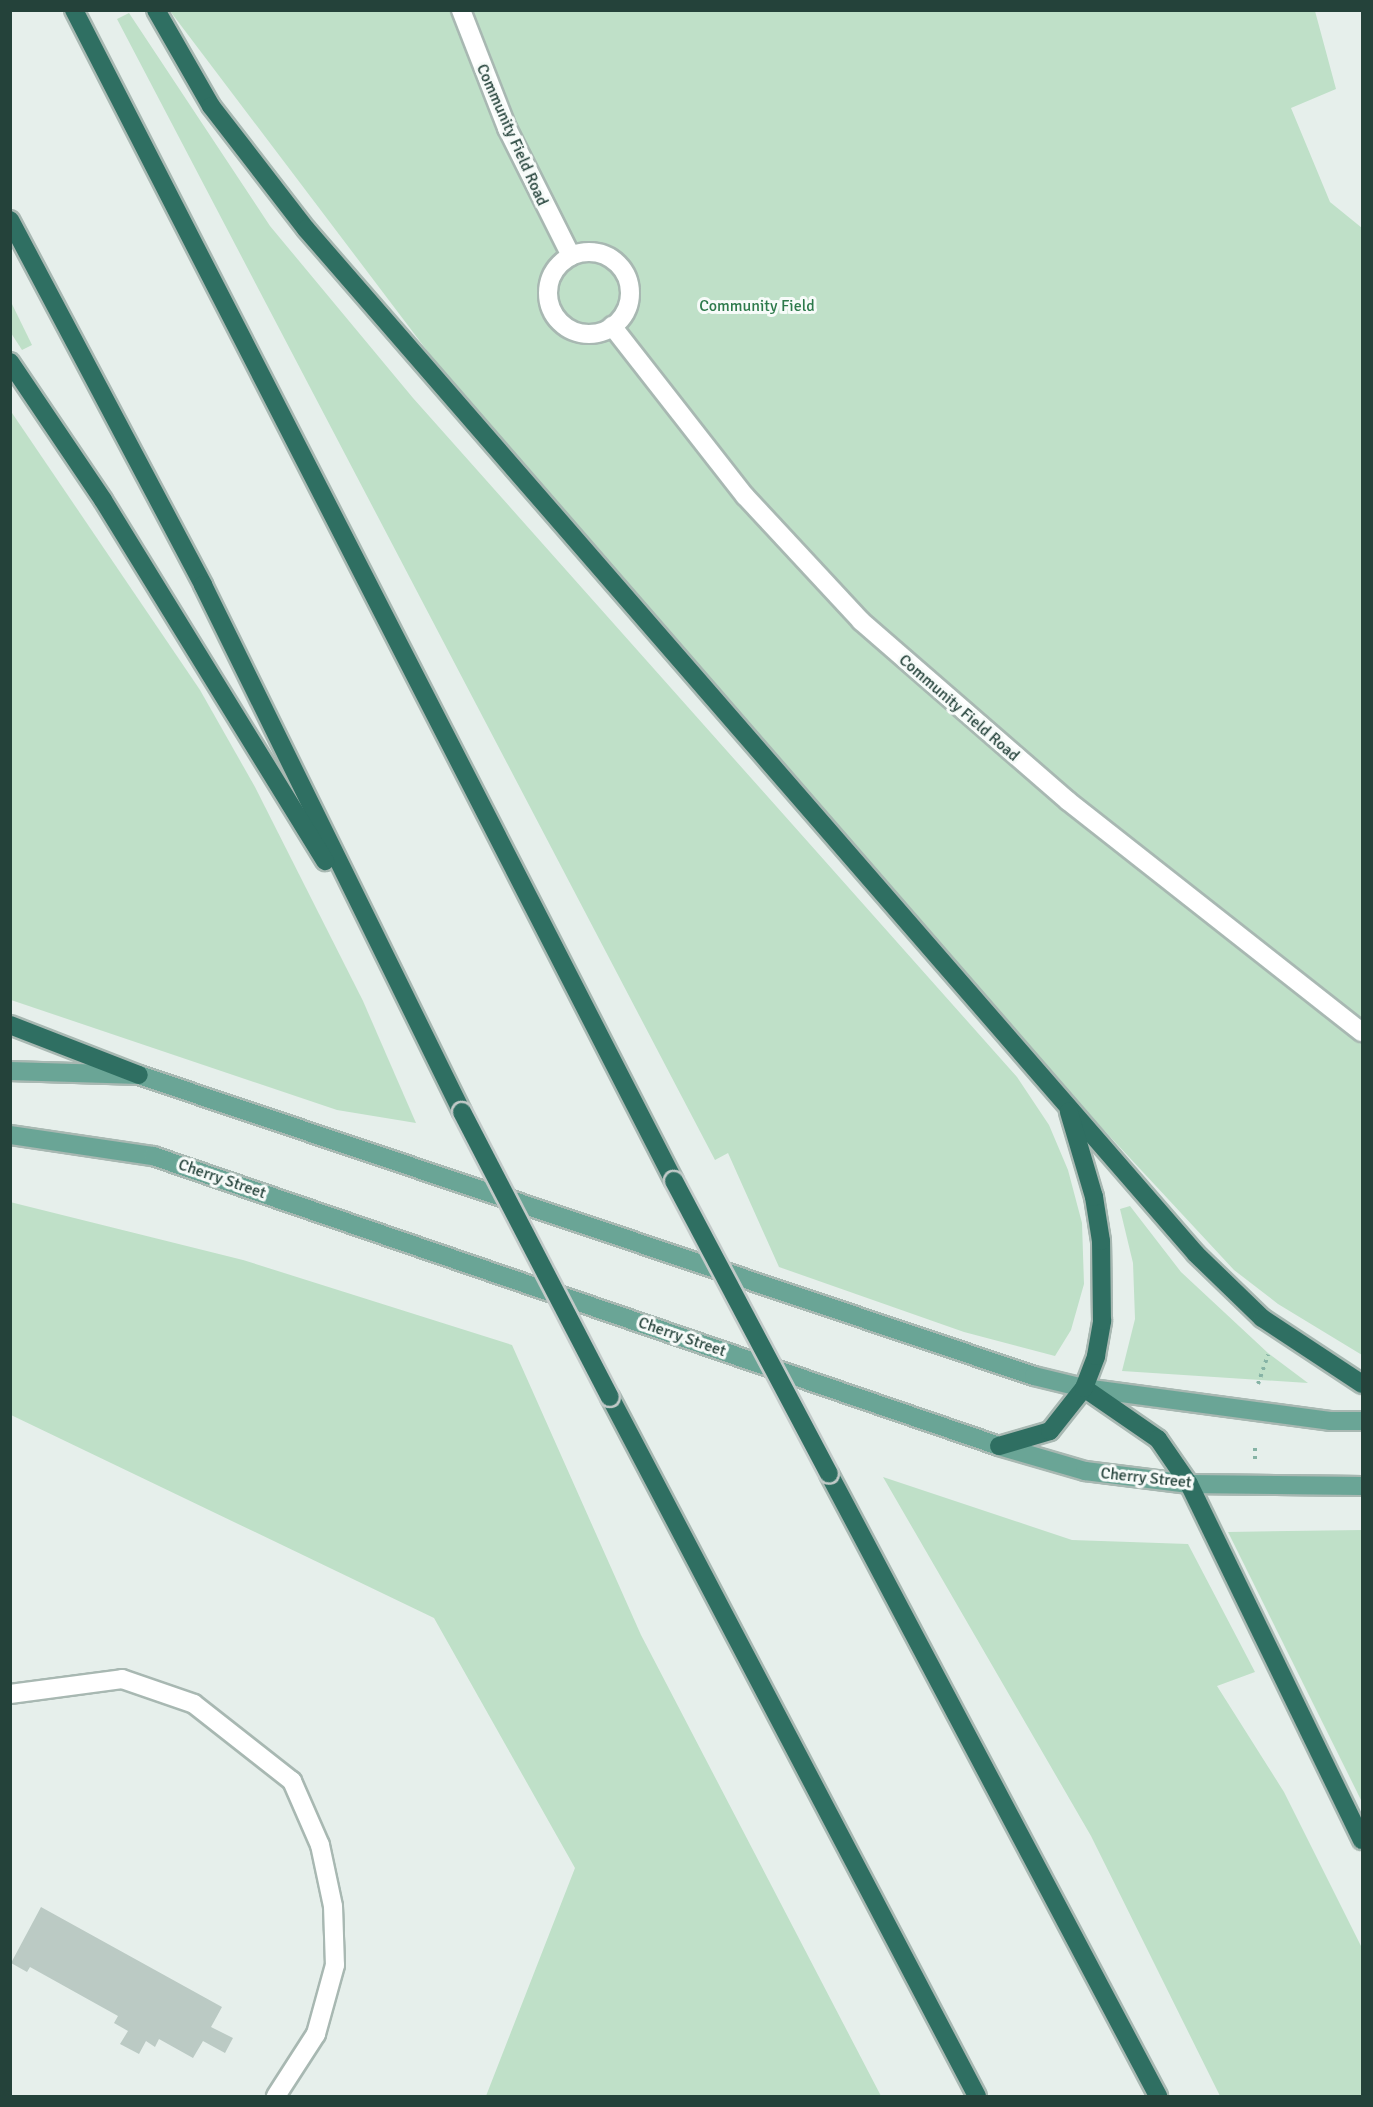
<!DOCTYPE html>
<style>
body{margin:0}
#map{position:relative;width:1373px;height:2107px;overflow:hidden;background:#e6efeb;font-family:Signika,sans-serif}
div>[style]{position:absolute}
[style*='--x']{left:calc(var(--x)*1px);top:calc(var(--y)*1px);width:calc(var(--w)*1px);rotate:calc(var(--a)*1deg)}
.green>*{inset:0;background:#bfe0c8}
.building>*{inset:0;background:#bbcac4}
.path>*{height:4px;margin-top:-2px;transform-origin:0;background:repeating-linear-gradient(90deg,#86b3a5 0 3px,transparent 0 7.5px)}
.roads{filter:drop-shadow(2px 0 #a8b8b2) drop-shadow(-2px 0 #a8b8b2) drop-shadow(0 2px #a8b8b2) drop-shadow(0 -2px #a8b8b2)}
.minor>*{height:18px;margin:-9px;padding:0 9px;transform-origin:9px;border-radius:9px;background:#fff}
.minor>.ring{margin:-9px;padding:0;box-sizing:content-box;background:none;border:18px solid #fff;border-radius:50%}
.major>*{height:18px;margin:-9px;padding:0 9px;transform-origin:9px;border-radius:9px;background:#6aa596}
.highway>*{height:18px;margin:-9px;padding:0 9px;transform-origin:9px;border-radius:9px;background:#2f6f62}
.bridges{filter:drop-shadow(2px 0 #c2cac8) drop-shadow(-2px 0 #c2cac8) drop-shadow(0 2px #c2cac8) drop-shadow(0 -2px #c2cac8)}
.highway-bridge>*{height:18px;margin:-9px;padding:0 9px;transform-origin:9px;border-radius:9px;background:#2f6f62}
span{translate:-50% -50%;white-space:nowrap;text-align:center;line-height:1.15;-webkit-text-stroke:6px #f7fbf9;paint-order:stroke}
.street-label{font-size:16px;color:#24423a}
.park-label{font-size:16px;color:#2d7a4b}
.frame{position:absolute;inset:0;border:12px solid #24423a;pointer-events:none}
</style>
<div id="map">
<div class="green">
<div style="clip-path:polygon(170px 11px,1315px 11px,1336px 89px,1291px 108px,1330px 202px,1362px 228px,1362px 1355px,1278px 1304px,1234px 1270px,849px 856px,534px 492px)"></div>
<div style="clip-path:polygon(129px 13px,270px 226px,413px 398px,1017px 1077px,1049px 1125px,1068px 1170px,1082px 1223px,1084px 1284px,1071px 1330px,1055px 1356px,964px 1332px,779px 1267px,728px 1153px,715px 1160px,117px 19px)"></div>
<div style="clip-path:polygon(11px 302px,32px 345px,22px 350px,11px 333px)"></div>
<div style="clip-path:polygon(10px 410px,200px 690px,255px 787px,363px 1001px,416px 1123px,337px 1110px,11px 1000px)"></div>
<div style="clip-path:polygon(10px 1202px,243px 1260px,512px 1345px,641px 1635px,881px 2096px,486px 2096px,575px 1868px,434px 1618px,11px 1415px)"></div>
<div style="clip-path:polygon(1130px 1206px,1181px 1272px,1268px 1353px,1308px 1383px,1122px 1371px,1135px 1319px,1133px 1263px,1120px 1209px)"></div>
<div style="clip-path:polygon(883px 1477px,1072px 1540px,1188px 1544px,1255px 1672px,1217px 1686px,1284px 1792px,1362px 1948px,1362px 2096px,1220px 2096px,1091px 1836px)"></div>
<div style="clip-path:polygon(1362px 1530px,1362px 1802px,1228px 1532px)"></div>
</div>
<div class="building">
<div style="clip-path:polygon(41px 1907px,222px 2007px,211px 2027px,233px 2038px,225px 2053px,203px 2041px,193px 2058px,159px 2039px,155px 2047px,146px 2041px,139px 2054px,120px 2044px,128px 2031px,114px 2023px,118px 2016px,30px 1967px,27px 1972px,11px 1963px)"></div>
</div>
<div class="path">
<div style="--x:1258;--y:1384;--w:31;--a:-71"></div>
<div style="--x:1255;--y:1459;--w:12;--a:-90"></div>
</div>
<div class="roads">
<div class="minor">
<div style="--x:461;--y:10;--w:127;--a:68.7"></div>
<div style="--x:507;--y:128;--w:143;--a:63.4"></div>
<div class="ring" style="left:548px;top:252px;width:64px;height:64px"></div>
<div style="--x:612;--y:326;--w:216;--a:52"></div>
<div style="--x:745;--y:496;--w:171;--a:47.1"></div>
<div style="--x:861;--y:621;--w:274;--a:41"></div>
<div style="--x:1068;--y:801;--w:374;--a:38.2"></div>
<div style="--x:10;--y:1694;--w:113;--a:-7.6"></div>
<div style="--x:122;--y:1679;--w:76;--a:19.1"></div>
<div style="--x:194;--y:1704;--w:125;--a:38.2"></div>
<div style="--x:292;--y:1781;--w:70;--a:66.4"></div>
<div style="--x:320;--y:1845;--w:62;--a:78"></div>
<div style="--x:333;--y:1906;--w:59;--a:88.1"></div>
<div style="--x:335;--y:1965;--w:72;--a:105.4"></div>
<div style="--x:316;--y:2034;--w:74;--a:122.8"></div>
</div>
<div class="major">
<div style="--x:10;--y:1071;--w:129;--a:1.8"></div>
<div style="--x:139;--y:1075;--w:944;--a:18.59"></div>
<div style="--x:1034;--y:1376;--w:51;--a:13.5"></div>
<div style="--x:1084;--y:1388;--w:248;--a:7.6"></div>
<div style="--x:1330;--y:1421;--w:32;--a:0"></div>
<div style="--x:10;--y:1135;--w:145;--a:8.4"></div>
<div style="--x:153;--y:1156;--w:894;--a:18.92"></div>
<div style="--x:999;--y:1446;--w:90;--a:16.2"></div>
<div style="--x:1085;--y:1471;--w:105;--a:7.1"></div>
<div style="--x:1189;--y:1484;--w:173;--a:0.7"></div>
</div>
<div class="highway">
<div style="--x:74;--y:10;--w:1316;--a:62.87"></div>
<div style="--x:156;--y:10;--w:111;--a:60.2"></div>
<div style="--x:211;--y:106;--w:155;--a:52.3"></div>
<div style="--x:306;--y:229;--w:1357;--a:49.03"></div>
<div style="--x:1196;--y:1254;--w:92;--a:44.1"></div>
<div style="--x:1262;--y:1318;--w:120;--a:33.4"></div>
<div style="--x:10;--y:220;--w:413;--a:62.1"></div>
<div style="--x:203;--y:585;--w:587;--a:63.83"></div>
<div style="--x:10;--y:362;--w:166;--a:56"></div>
<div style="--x:103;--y:500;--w:424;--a:58.4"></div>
<div style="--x:10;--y:1025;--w:138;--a:21.2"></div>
<div style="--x:1084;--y:1388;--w:90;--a:34.6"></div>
<div style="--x:1158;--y:1439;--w:55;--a:55.4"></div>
<div style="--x:1189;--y:1484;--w:396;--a:64.1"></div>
<div style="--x:610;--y:1397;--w:789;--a:62.3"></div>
<div style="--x:999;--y:1446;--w:53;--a:-16.4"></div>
<div style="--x:1050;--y:1431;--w:55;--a:-51.7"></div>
<div style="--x:1084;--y:1388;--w:34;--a:-69"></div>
<div style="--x:1096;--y:1356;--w:36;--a:-80"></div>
<div style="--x:1102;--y:1321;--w:80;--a:-90.7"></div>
<div style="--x:1101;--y:1241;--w:45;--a:-99"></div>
<div style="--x:1094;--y:1197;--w:89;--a:-106.4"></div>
<div style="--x:829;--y:1474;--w:704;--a:62.12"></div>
</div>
</div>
<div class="bridges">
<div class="highway-bridge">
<div style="--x:462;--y:1112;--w:321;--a:62.6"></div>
<div style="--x:674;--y:1181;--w:331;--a:62.1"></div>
</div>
</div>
<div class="street-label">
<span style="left:512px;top:135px;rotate:66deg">Community Field Road</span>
<span style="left:959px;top:708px;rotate:41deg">Community Field Road</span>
<span style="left:222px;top:1179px;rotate:19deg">Cherry Street</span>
<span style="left:682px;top:1337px;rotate:19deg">Cherry Street</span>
<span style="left:1146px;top:1478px;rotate:6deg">Cherry Street</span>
</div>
<div class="park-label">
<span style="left:757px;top:306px">Community Field</span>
</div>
<div class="frame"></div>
</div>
